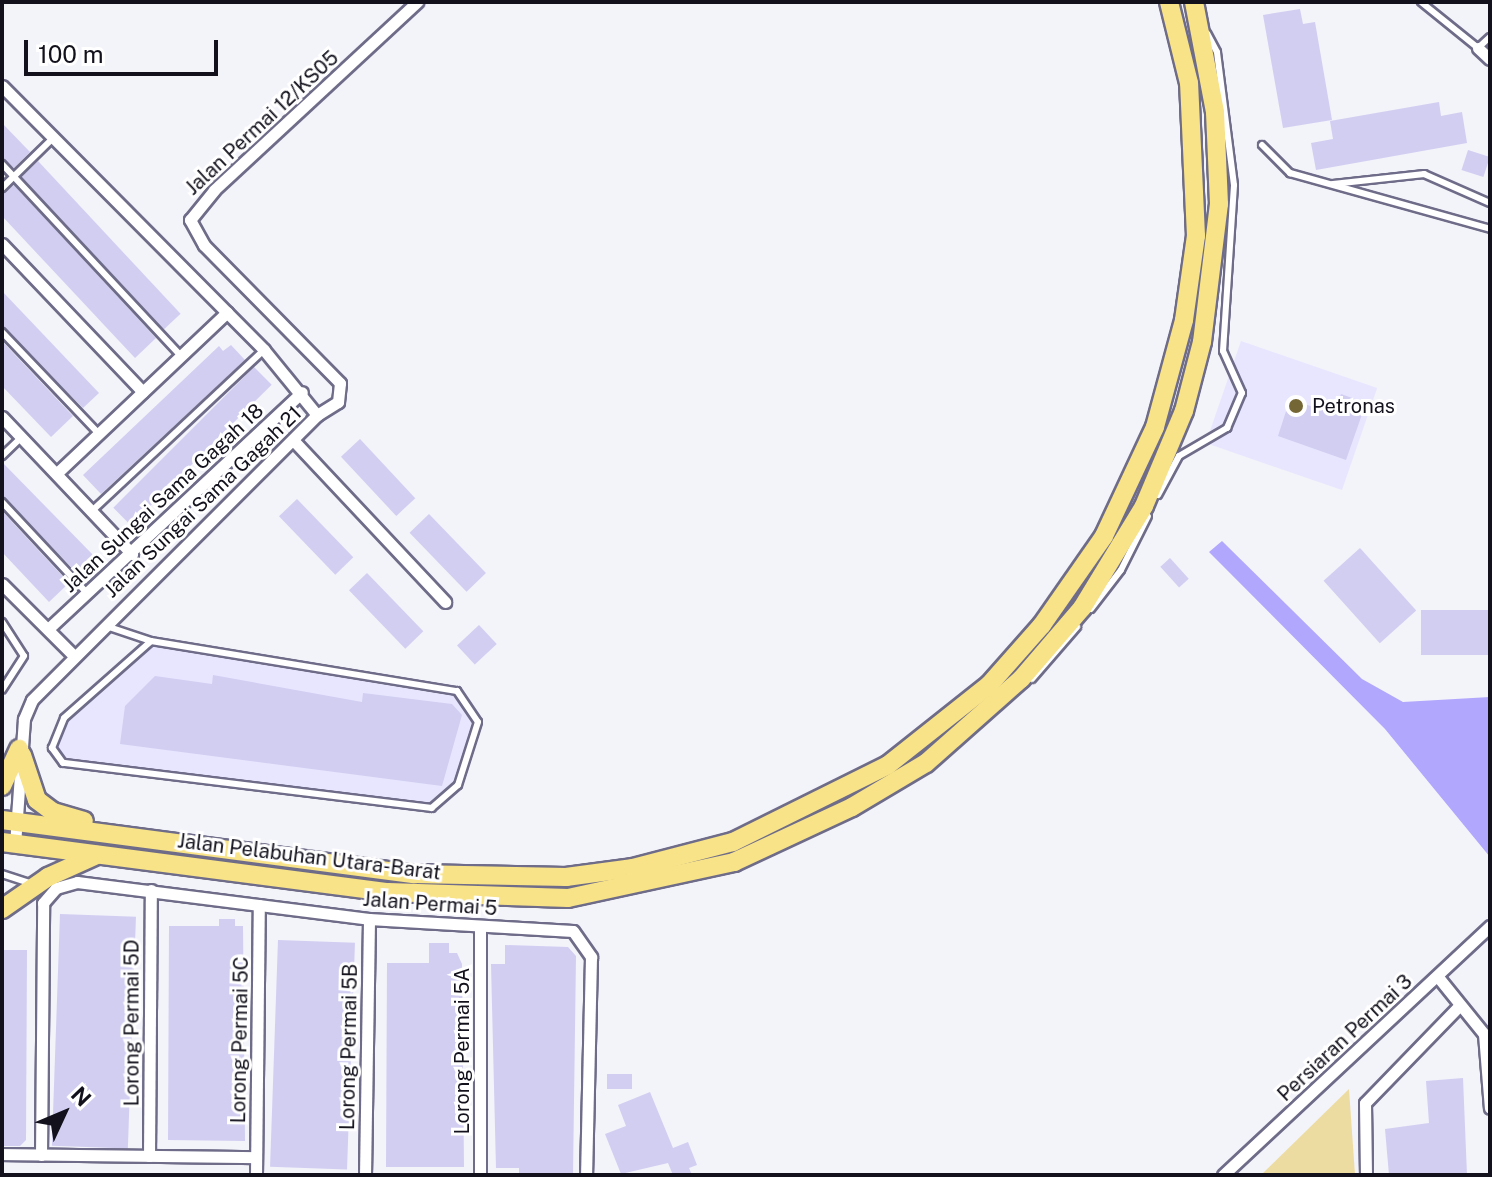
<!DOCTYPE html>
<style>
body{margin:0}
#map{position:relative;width:1492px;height:1177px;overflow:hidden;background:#f3f3fa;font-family:"Public Sans",sans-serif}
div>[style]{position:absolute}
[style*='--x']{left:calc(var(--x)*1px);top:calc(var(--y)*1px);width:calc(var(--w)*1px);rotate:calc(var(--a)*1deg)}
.built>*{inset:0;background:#e7e6fe;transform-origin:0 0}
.green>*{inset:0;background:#ecdca1}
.water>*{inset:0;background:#b1a7fc}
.building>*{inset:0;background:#d1cef1;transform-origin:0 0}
.roads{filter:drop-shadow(2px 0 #6e6c88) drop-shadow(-2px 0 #6e6c88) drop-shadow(0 2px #6e6c88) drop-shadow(0 -2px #6e6c88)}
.service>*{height:6px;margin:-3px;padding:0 3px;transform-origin:3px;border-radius:3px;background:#fff}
.minor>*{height:11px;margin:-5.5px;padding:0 5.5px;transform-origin:5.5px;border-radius:5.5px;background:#fff}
.primary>*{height:18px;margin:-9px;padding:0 9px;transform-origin:9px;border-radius:9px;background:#f8e388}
.dots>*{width:22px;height:22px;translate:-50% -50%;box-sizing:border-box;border:4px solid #fff;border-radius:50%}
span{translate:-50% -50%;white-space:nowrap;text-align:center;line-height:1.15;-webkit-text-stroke:6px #fff;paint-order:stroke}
.street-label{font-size:20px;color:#12111c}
.poi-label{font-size:20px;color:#12111c}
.left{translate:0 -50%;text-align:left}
.frame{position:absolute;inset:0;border:4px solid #12111c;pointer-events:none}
.north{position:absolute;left:24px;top:1073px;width:80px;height:80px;-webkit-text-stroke:6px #fff;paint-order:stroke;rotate:46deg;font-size:22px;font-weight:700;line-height:32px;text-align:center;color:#12111c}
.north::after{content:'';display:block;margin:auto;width:28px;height:36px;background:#12111c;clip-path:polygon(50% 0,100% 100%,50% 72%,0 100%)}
.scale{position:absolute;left:24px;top:40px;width:194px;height:36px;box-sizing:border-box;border:4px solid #12111c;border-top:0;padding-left:10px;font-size:24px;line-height:28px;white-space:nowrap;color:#12111c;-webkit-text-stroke:6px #fff;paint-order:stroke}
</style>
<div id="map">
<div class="built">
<div style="left:1241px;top:341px;width:144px;height:108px;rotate:19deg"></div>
<div style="clip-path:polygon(152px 645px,455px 693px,475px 723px,455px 784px,431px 804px,65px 761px,56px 747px,66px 721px)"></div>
</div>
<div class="green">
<div style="clip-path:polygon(1349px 1089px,1355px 1175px,1261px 1175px)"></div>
</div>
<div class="water">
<div style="clip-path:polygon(1222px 541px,1362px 679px,1403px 702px,1490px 697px,1490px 857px,1385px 729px,1209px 552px)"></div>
</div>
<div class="building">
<div style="clip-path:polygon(1300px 9px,1303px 24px,1315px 22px,1332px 120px,1283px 128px,1263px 15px)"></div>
<div style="clip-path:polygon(1439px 102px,1441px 116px,1462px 112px,1467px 143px,1316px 170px,1311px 143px,1333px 139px,1330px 121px)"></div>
<div style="clip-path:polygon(2px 123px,30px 152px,14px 168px,2px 158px)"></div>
<div style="left:1468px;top:150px;width:23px;height:21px;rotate:18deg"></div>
<div style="left:38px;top:161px;width:209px;height:23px;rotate:47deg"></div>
<div style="clip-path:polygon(14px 185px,156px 338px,135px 358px,2px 216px,2px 194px)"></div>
<div style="clip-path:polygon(2px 291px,99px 393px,83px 408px,2px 326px)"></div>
<div style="clip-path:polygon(2px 341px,73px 416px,51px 437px,2px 386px)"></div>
<div style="clip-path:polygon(231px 345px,245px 360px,101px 494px,83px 475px,219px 346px,223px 351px)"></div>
<div style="left:254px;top:367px;width:25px;height:199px;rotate:45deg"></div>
<div style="clip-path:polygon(1341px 394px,1366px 403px,1346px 460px,1278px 436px,1290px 399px,1334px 414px)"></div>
<div style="left:360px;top:439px;width:81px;height:26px;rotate:47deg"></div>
<div style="clip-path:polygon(2px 462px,96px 558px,79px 575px,2px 496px)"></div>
<div style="left:297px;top:499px;width:81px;height:25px;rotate:46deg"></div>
<div style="clip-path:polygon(2px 511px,69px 583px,49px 602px,2px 552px)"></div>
<div style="left:429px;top:514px;width:82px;height:27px;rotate:46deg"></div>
<div style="left:1360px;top:548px;width:84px;height:49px;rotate:48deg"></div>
<div style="left:1170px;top:558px;width:28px;height:13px;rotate:48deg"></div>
<div style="left:367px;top:573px;width:81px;height:25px;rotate:46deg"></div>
<div style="left:1490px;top:610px;width:45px;height:69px;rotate:90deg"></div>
<div style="left:479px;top:625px;width:26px;height:30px;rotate:47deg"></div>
<div style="clip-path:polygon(213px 675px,362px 702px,363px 693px,452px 704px,462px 715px,442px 786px,120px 744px,125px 706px,155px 676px,212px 684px)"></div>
<div style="left:60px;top:914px;width:76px;height:232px;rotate:2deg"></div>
<div style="clip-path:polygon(219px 919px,235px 919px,235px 926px,243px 926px,245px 1141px,168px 1140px,169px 926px,219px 926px)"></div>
<div style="left:278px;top:940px;width:77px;height:227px;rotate:2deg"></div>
<div style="clip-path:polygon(429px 943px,449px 943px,449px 953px,457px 953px,462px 964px,464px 1167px,386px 1167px,387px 963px,429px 963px)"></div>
<div style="clip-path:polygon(505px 945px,568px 947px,576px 956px,573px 1175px,519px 1175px,519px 1168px,496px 1168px,491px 964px,505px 964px)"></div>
<div style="clip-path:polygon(2px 950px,27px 950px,26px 1140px,20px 1146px,2px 1146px)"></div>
<div style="left:607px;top:1074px;width:25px;height:15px"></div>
<div style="clip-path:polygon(1463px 1078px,1467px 1175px,1389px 1175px,1385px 1129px,1429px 1123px,1426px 1081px)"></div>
<div style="clip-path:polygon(650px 1092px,673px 1148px,688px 1142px,697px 1165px,689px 1168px,692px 1175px,673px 1175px,668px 1163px,621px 1174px,605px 1134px,626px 1126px,618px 1105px)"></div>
</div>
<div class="roads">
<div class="service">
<div style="--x:1421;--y:2;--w:73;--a:38.9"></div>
<div style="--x:1478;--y:48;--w:16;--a:-43"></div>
<div style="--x:1262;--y:145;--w:40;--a:45"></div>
<div style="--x:1290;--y:173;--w:208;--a:15.6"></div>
<div style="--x:2;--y:164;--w:262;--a:47"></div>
<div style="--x:1333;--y:184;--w:92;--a:-6.3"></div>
<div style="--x:1424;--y:174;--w:72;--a:23.7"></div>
<div style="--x:2;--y:188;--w:71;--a:-44.4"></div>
<div style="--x:2;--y:332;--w:141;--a:46.4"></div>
<div style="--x:2;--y:456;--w:28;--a:-44"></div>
<div style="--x:1158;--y:495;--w:44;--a:-61.7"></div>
<div style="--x:1179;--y:456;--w:56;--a:-30.3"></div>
<div style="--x:1227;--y:428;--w:38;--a:-67"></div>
<div style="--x:1242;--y:393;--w:46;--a:-114.3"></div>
<div style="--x:1223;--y:351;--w:166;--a:-86.2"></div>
<div style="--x:1234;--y:185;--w:134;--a:-97.3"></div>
<div style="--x:1217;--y:52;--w:21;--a:-118"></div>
<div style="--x:2;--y:502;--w:125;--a:47"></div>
<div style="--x:93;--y:510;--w:234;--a:-43.1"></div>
<div style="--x:1091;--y:609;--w:49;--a:-52.4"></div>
<div style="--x:1121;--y:570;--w:60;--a:-63.4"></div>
<div style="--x:2;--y:622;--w:40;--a:57.1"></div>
<div style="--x:24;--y:656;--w:40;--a:122.9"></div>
<div style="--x:106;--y:626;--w:47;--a:18.4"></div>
<div style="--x:151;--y:641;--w:310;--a:9.3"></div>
<div style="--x:457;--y:691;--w:37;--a:56"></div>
<div style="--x:478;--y:722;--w:66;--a:107.6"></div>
<div style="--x:458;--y:785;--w:35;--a:139"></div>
<div style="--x:432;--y:808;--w:372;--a:-173"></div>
<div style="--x:63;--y:763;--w:19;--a:-126"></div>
<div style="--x:52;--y:748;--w:32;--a:-68"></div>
<div style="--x:64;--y:718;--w:116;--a:-41.5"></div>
<div style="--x:1032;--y:679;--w:69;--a:-49.1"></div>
<div style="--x:2;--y:874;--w:32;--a:18"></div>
</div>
<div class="minor">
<div style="--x:1478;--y:48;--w:16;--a:43"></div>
<div style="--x:2;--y:86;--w:372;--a:45.2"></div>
<div style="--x:264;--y:350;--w:84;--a:50.8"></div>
<div style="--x:317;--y:415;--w:403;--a:135"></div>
<div style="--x:32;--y:700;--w:21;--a:113"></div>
<div style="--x:24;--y:719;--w:125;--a:94.1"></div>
<div style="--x:2;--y:244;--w:204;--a:46.4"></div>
<div style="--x:317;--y:415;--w:25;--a:-32"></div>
<div style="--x:338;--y:402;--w:19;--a:-84"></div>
<div style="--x:340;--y:383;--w:194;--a:-134.6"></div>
<div style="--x:204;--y:245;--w:29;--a:-119"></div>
<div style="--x:190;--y:220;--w:38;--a:-51"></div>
<div style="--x:214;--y:190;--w:277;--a:-42.8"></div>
<div style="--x:2;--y:417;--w:189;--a:46.5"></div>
<div style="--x:294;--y:441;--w:221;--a:46.8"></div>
<div style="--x:57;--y:473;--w:234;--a:-43.4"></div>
<div style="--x:2;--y:584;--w:100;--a:45"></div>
<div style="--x:48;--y:629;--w:347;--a:-43"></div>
<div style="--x:480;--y:926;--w:249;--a:90"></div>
<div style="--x:1438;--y:977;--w:73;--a:51.1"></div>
<div style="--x:1484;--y:1034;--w:74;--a:85.4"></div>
<div style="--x:2;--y:1154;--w:254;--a:0.7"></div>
<div style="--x:41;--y:1155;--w:252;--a:-89.5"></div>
<div style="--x:43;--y:903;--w:20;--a:-49"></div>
<div style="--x:56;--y:888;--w:22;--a:-16"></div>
<div style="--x:77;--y:882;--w:294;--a:7.2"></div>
<div style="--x:369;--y:919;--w:204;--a:3.4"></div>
<div style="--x:573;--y:931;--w:32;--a:55"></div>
<div style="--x:591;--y:957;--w:218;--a:91.3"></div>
<div style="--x:149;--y:1156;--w:266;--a:-89.6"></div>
<div style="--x:256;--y:1175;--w:270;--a:-89.4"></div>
<div style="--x:365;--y:1175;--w:256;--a:-89.1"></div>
<div style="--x:1223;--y:1175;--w:365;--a:-43"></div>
<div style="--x:1366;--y:1175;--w:72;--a:-90.8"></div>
<div style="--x:1365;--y:1103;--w:136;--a:-45.9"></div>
</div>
<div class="primary">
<div style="--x:22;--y:755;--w:47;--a:71.6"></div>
<div style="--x:37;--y:800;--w:20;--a:37"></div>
<div style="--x:53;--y:812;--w:32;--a:16"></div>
<div style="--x:2;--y:786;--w:41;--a:-65.3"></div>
<div style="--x:2;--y:820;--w:416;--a:7.5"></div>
<div style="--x:414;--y:874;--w:152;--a:1.1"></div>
<div style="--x:566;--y:877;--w:68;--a:-7.7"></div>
<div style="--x:633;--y:868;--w:103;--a:-14.6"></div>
<div style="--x:733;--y:842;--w:173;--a:-26.4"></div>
<div style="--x:888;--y:765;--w:129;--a:-38.4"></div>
<div style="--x:989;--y:685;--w:80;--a:-48.5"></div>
<div style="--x:1042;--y:625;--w:108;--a:-55.1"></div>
<div style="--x:1104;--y:536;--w:120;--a:-64.9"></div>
<div style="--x:1155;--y:427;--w:111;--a:-74.8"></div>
<div style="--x:1184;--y:320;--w:85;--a:-81.9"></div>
<div style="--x:1196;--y:236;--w:153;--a:-92.6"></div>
<div style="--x:1189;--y:83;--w:83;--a:-103.9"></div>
<div style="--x:2;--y:842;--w:389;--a:7.4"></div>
<div style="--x:388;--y:892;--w:180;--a:1.9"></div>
<div style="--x:568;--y:898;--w:170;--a:-12.2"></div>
<div style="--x:734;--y:862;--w:130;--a:-25"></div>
<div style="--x:852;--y:807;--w:86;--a:-30.7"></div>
<div style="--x:926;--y:763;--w:127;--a:-41.5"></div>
<div style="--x:1021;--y:679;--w:94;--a:-49.3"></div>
<div style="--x:1082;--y:608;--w:119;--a:-58.7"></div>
<div style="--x:1144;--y:506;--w:103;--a:-67.2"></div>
<div style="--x:1184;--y:411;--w:71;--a:-75.4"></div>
<div style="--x:1202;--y:342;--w:139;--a:-83"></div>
<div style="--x:1219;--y:204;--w:92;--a:-92.5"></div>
<div style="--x:1215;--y:112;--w:112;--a:-100.8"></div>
<div style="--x:2;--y:909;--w:56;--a:-34.8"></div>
<div style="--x:48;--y:877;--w:54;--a:-24.2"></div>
</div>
</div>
<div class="dots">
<div style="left:1296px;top:406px;background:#756735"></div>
</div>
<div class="street-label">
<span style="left:262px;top:123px;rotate:-43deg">Jalan Permai 12/KS05</span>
<span style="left:163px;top:498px;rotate:-43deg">Jalan Sungai Sama Gagah 18</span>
<span style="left:203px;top:502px;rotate:-44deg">Jalan Sungai Sama Gagah 21</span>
<span style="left:309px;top:857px;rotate:7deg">Jalan Pelabuhan Utara-Barat</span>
<span style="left:430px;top:904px;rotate:4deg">Jalan Permai 5</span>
<span style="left:132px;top:1023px;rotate:-90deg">Lorong Permai 5D</span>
<span style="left:1345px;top:1038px;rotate:-43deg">Persiaran Permai 3</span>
<span style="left:240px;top:1040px;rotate:-89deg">Lorong Permai 5C</span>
<span style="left:349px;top:1047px;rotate:-89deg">Lorong Permai 5B</span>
<span style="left:462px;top:1051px;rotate:-90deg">Lorong Permai 5A</span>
</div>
<div class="poi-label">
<span class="left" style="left:1312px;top:406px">Petronas</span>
</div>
<div class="frame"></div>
<div class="north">N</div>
<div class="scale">100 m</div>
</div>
